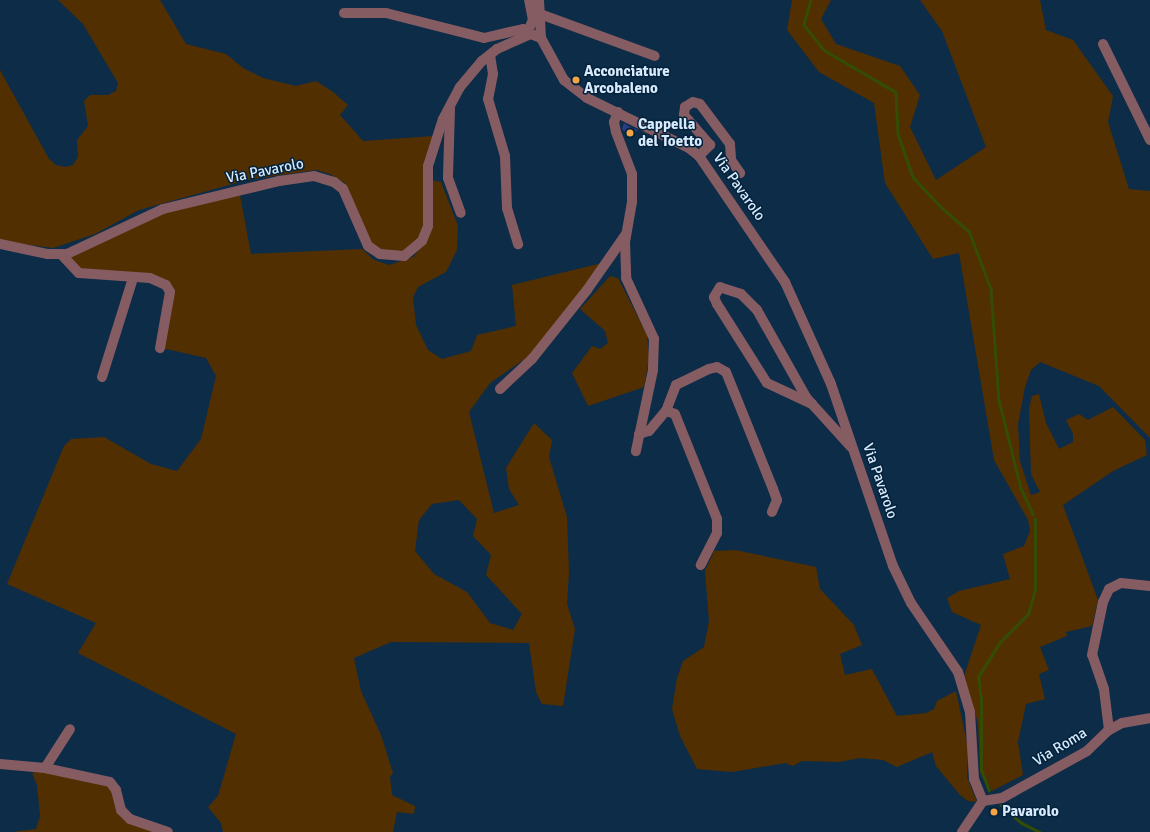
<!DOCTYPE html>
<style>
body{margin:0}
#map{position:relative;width:1150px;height:832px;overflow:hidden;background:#0d2c47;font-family:Signika,sans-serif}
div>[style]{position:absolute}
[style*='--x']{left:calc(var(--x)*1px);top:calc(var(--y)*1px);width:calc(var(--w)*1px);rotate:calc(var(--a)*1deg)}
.green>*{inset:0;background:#522f00}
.stream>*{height:2.5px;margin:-1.25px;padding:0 1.25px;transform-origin:1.25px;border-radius:1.25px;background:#344d04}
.building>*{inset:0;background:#283d84}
.minor>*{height:10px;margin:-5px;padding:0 5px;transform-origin:5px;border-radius:5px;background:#865c63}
.dots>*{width:11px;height:11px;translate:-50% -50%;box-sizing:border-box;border:2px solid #03223c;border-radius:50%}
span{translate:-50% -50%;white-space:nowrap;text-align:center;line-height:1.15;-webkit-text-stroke:3px #03223c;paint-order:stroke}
.poi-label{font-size:15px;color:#d8eafc;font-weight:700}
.left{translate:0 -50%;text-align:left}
.street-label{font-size:15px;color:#d8eafc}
</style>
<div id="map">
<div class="green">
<div style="clip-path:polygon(58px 0,160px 0,186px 44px,226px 54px,243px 68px,263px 78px,296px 86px,316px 81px,333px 92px,348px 105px,340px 115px,363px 141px,433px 136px,423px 179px,425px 225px,420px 239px,403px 253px,393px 254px,370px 244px,343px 186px,345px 183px,330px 174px,316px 170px,247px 180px,139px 210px,95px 234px,53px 248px,0 241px,0 70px,49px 159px,56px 165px,65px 167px,73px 165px,78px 157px,77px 140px,88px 126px,84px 101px,90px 95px,108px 95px,116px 91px,118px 83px,83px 24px)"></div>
<div style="clip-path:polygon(792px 0,831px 0,821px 19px,836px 44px,900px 66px,920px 95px,910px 127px,936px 180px,986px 147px,942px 31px,920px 0,1040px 0,1046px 30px,1073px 40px,1113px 96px,1108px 122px,1129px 189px,1150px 191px,1150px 438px,1099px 386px,1040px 362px,1031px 370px,1025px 387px,1018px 424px,1020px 461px,1031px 495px,1040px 492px,1031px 474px,1029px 409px,1032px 396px,1039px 394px,1046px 423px,1059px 449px,1073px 442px,1073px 434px,1066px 420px,1079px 414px,1088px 420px,1113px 407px,1145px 440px,1147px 455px,1113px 471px,1063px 505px,1098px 600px,1092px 626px,1066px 632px,1067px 636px,1040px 647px,1049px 670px,1039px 674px,1045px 699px,1026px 704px,1018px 742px,1023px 775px,992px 791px,980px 772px,978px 723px,964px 676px,981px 625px,952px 612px,947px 598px,959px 591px,1010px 579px,1003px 554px,1024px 546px,1030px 531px,1028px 520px,994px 460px,959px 253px,933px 259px,885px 183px,874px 103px,819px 72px,787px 30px)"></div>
<div style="clip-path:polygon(evenodd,431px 180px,441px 182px,458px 226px,457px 250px,446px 272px,418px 287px,413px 297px,416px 325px,428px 350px,442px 359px,471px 351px,477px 335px,516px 326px,512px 285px,602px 263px,535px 352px,490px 383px,469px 412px,494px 513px,519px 505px,509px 489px,506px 468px,534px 423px,552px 440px,549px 457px,567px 517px,569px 572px,567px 604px,575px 629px,563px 706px,542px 704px,536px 692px,529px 643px,391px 642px,354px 658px,361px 691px,381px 735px,393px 773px,390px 777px,392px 795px,415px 806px,414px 814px,397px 812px,393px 832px,223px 832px,221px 823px,208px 807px,218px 796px,236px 734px,78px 653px,96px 623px,7px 584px,64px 446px,71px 439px,104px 437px,151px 464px,177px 471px,201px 439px,216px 376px,206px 358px,162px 348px,169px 284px,80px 270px,68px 258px,163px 213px,240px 195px,251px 254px,362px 249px,374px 260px,389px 265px,413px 257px,425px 243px,431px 180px,459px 500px,477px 519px,473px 536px,491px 555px,486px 575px,522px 614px,513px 630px,490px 623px,467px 592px,434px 574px,415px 551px,419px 520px,432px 504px,459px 500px)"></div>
<div style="clip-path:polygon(610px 276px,618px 278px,647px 335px,649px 358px,644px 387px,588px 406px,572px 373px,592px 346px,600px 349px,608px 343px,605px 331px,580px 309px)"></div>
<div style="clip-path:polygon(735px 550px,816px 567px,820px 589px,854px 625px,862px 645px,840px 654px,845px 675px,872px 669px,897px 716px,926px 713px,934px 709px,937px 701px,956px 691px,968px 748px,967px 777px,977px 802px,968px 801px,960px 795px,936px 766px,932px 752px,897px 767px,883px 760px,860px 758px,839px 762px,802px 761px,793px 766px,785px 763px,732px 772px,697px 769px,680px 736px,672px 709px,677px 678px,683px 661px,704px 647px,709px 621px,705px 571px,714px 551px)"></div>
<div style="clip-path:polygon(44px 771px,107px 784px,113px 790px,118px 811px,160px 832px,12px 832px,36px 829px,40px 816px,37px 785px,32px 773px)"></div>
</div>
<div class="stream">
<div style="--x:811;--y:0;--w:26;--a:106"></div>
<div style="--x:804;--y:25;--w:32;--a:51"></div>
<div style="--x:824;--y:50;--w:83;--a:30.3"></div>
<div style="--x:896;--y:92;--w:42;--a:87.3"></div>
<div style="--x:898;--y:134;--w:46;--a:70.8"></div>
<div style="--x:913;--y:177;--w:41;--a:47"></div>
<div style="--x:941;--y:207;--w:37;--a:41"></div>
<div style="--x:969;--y:231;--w:62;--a:69.2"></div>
<div style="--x:991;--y:289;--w:111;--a:85.9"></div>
<div style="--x:999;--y:400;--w:91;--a:76"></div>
<div style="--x:1021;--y:488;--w:29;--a:65"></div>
<div style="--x:989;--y:791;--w:22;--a:-111"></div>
<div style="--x:981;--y:770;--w:70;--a:-90"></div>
<div style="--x:981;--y:700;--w:23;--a:-97"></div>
<div style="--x:978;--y:677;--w:41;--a:-57.8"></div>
<div style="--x:1000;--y:642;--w:40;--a:-45"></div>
<div style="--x:1028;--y:614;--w:26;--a:-74"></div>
<div style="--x:1035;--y:589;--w:70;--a:-90"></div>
<div style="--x:1001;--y:805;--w:28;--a:41"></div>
<div style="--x:1022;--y:823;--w:20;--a:27"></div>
</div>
<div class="building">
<div style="clip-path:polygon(624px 123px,630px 127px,638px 130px,629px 137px,622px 129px)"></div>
</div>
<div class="minor">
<div style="--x:539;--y:0;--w:38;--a:87"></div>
<div style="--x:541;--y:38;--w:48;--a:61.3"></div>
<div style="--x:564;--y:80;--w:29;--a:38"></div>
<div style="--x:587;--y:98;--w:114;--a:26.1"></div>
<div style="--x:689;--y:148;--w:13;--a:39"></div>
<div style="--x:699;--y:156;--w:153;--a:55.7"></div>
<div style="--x:785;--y:282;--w:112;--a:65.7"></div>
<div style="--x:831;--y:384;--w:192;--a:71.2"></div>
<div style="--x:893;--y:566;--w:41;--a:64.1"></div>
<div style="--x:911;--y:603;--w:83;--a:55.7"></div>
<div style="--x:958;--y:672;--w:42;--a:73.3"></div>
<div style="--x:970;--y:712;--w:67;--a:86.6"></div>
<div style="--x:974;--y:779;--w:24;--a:68"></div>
<div style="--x:344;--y:13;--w:42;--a:0"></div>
<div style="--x:386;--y:13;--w:101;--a:14.3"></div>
<div style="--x:484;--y:38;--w:40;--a:-13"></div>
<div style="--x:523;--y:29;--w:9;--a:32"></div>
<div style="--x:540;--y:14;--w:122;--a:20.1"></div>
<div style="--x:528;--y:31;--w:12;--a:-66"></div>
<div style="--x:533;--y:20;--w:20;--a:-101"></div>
<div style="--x:1103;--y:44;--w:107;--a:63.9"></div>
<div style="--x:490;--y:55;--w:19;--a:81"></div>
<div style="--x:493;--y:74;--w:25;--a:101"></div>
<div style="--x:488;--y:99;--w:59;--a:73.4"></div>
<div style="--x:505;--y:156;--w:52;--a:87.8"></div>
<div style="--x:507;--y:208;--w:38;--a:73"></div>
<div style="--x:450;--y:109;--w:69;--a:91.7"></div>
<div style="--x:448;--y:178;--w:37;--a:70"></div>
<div style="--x:618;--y:112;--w:11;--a:112"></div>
<div style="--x:614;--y:122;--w:10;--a:79"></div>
<div style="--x:616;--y:132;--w:45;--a:69.1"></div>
<div style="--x:632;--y:174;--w:28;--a:90"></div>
<div style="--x:632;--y:202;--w:41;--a:99.9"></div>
<div style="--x:625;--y:242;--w:36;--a:88"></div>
<div style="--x:626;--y:278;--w:67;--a:65.3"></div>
<div style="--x:654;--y:339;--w:31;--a:92"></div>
<div style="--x:653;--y:370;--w:83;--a:101.9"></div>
<div style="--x:699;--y:156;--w:16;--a:-45"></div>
<div style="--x:710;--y:145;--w:40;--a:-131"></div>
<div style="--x:684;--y:115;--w:8;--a:-83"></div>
<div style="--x:685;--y:107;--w:9;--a:-32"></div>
<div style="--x:693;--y:102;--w:7;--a:16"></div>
<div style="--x:700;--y:104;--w:50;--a:53.1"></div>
<div style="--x:730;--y:144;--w:16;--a:86"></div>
<div style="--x:731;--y:160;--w:16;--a:55"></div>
<div style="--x:0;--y:244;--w:48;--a:12"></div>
<div style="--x:47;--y:254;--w:20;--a:0"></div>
<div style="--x:67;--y:254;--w:106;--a:-25.1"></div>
<div style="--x:163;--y:209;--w:119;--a:-13.6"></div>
<div style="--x:279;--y:181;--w:35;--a:-8"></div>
<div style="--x:314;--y:176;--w:21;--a:17"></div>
<div style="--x:334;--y:182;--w:11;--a:38"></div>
<div style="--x:343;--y:189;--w:62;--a:66.3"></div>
<div style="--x:368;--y:246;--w:14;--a:34"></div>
<div style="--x:380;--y:254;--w:24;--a:5"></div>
<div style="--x:404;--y:256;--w:23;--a:-40"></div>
<div style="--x:422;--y:241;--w:16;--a:-68"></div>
<div style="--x:428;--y:226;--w:60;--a:-90"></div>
<div style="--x:428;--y:166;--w:49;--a:-72.3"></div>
<div style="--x:443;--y:119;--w:36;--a:-62"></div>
<div style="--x:460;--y:87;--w:34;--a:-50"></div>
<div style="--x:482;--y:61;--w:19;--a:-39"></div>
<div style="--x:497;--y:49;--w:37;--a:-24"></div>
<div style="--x:531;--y:34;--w:11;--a:22"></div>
<div style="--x:61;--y:254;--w:26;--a:47"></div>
<div style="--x:79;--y:273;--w:71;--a:4"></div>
<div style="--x:150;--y:278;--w:17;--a:24"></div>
<div style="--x:166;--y:285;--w:8;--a:60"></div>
<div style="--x:170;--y:292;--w:57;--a:100.1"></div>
<div style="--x:102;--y:377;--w:104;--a:-72.6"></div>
<div style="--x:500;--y:389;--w:44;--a:-43.2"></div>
<div style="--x:532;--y:359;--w:88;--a:-51.4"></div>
<div style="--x:587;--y:290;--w:68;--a:-55.1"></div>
<div style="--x:812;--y:404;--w:9;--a:-131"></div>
<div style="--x:806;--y:397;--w:100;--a:-119.4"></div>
<div style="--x:757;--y:310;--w:23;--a:-135"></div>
<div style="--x:741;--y:294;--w:22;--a:-162"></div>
<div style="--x:720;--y:287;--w:12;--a:121"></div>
<div style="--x:714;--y:297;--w:8;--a:67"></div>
<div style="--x:717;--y:304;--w:93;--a:57.7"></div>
<div style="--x:767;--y:383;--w:50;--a:25"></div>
<div style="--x:812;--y:404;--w:58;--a:47.8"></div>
<div style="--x:666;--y:411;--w:28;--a:-69"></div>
<div style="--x:676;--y:385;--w:37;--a:-26"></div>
<div style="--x:709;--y:369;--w:8;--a:-14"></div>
<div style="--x:717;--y:367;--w:10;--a:29"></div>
<div style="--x:726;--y:372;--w:126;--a:68.1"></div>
<div style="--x:773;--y:489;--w:12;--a:70"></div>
<div style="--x:777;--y:500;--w:13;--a:113"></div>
<div style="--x:639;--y:434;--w:10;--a:-17"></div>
<div style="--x:649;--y:431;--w:26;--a:-50"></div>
<div style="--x:666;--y:411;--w:9;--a:18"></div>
<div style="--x:675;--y:414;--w:113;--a:68.2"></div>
<div style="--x:717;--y:519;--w:14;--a:90"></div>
<div style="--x:717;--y:533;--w:36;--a:117"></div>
<div style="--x:1109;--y:730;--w:41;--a:-97"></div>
<div style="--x:1104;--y:689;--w:36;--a:-109"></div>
<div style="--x:1092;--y:655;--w:54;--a:-78.3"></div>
<div style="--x:1103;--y:602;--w:14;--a:-65"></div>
<div style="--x:1109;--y:589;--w:13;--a:-27"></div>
<div style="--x:1121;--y:583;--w:29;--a:6"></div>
<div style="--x:0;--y:764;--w:45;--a:5.1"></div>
<div style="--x:45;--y:768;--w:46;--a:-57.3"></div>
<div style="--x:45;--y:768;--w:66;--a:12.2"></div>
<div style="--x:110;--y:782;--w:10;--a:53"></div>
<div style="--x:116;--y:790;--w:21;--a:76"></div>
<div style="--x:121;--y:810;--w:13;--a:45"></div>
<div style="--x:130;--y:819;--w:40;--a:18.9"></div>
<div style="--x:983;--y:801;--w:19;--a:-9"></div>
<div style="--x:1002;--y:798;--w:97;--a:-28.9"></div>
<div style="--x:1087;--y:751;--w:30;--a:-44"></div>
<div style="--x:1109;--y:730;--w:15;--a:-28"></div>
<div style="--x:1122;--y:723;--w:28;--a:-10"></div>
<div style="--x:962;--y:832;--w:37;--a:-56"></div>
</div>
<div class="dots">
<div style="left:576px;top:80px;background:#f3a443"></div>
<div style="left:630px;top:133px;background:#f3a443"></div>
<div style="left:994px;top:812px;background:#f3a443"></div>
</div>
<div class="poi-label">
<span class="left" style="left:584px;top:80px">Acconciature<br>Arcobaleno</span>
<span class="left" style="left:638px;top:133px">Cappella<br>del Toetto</span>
<span class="left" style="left:1002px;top:812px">Pavarolo</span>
</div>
<div class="street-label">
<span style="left:265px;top:171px;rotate:-11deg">Via Pavarolo</span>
<span style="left:739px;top:187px;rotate:55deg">Via Pavarolo</span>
<span style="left:880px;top:481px;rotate:71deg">Via Pavarolo</span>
<span style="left:1060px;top:747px;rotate:-31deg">Via Roma</span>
</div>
</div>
